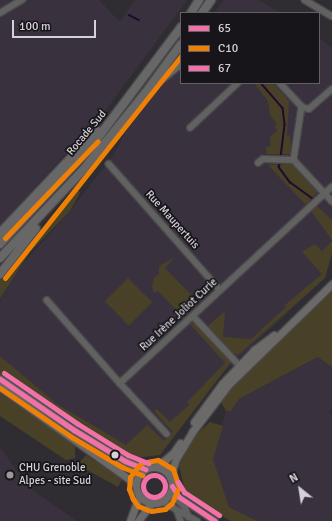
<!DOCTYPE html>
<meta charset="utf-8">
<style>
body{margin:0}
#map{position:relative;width:332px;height:521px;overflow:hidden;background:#302d32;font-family:Signika,sans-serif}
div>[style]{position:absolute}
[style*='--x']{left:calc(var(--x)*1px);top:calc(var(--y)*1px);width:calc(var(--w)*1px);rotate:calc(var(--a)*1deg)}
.built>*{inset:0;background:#3a313f}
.green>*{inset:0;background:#484128;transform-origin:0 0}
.stream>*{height:1.5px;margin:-0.75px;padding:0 0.75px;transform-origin:0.75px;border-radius:0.75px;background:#210b2c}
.roads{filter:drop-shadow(1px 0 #4a484c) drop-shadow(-1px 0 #4a484c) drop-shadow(0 1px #4a484c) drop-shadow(0 -1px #4a484c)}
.minor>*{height:5.5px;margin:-2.75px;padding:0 2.75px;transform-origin:2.75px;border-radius:2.75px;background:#616160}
.major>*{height:7px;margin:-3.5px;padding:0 3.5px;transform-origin:3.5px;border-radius:3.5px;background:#6c6969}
.major>.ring{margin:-3.5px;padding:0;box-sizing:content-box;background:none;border:7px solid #6c6969;border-radius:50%}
.highway>*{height:8px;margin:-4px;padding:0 4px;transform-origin:4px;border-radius:4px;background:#676767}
.bus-1>*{height:5px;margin:-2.5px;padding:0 2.5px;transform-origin:2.5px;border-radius:2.5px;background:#f272a7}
.bus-2>*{height:5px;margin:-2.5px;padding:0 2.5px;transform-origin:2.5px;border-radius:2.5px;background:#ef8006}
.bus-3>*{height:5px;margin:-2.5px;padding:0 2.5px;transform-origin:2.5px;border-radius:2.5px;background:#f272a7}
.bus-3>.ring{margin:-2.5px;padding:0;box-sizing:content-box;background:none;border:5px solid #f272a7;border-radius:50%}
.dots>*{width:11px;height:11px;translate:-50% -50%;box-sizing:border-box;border:2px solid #171519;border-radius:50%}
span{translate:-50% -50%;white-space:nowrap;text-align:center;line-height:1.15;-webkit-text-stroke:3.5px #171519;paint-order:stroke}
.street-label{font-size:11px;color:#d5d2d7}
.poi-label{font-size:11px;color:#d5d2d7}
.left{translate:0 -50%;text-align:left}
.legend{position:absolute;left:180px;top:12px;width:140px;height:72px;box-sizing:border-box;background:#171519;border:1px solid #636165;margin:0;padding:5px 7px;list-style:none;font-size:12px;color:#d5d2d7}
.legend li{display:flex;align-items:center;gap:8px;height:20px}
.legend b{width:20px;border:1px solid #636165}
.north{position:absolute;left:280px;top:469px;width:40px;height:40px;-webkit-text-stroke:3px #171519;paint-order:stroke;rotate:330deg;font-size:11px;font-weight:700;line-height:16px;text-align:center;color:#d5d2d7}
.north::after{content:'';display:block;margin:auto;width:14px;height:18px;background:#d5d2d7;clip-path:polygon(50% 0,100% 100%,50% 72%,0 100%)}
.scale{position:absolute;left:12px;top:20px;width:84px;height:18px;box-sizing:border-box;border:2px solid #d5d2d7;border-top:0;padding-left:5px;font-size:12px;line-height:14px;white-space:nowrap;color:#d5d2d7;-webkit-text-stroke:3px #171519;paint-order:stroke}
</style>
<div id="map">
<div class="built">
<div style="clip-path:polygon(0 0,99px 0,120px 22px,135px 0,187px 0,108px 107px,0 226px)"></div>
<div style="clip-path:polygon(224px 0,259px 0,280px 13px,214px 13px)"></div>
<div style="clip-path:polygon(319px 38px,332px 48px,332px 253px,325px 278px,218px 377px,160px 455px,134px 459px,63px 415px,0 356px,0 300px,23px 264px,70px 211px,113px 156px,125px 133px,181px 59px,181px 83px,319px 83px)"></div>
<div style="clip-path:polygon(319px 357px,332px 367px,332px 407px,329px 413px,332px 414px,332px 521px,257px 521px,229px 507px,213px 459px,226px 411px,231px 411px,239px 399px)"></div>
<div style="clip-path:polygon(0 447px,28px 487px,77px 521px,0 521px)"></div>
</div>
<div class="green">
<div style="clip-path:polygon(254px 83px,273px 83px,289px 101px,287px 136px,290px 135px,291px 154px,267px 154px,266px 147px,271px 146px,270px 137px,278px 130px,274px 127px,277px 124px,270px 115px,268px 101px)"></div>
<div style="clip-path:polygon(292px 164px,317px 192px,306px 205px,268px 165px)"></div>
<div style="clip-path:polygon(78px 190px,80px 193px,70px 211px,30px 252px,0 299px,0 280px)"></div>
<div style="clip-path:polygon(317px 206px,332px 220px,332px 240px,311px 211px)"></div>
<div style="clip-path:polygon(332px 241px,332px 253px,325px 278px,238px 355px,233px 353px,208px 326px,225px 311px,223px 337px,251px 339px,286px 307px,285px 305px,322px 274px,302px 252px,315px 244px,322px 251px)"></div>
<div style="clip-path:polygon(175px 257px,165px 268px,198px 302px,183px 317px,158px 291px,154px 293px,152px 286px,154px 278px,159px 274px,159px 266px)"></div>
<div style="left:128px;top:278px;width:34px;height:33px;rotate:45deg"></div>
<div style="clip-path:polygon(332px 291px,332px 367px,318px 357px,239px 399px,231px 411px,226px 411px,221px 402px,223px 396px,267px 350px)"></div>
<div style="clip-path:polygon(194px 323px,231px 362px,160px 455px,132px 458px,111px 443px,107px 447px,44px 407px,0 375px,0 356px,57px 404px,126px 445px,147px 425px,164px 441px,173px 432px,154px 411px,157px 409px,170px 422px,189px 405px,187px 402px,225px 363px,190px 324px)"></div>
<div style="clip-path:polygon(0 393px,75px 445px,75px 458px,66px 460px,0 416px)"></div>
<div style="clip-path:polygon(210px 422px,223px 426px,213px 459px,229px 507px,257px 521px,231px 521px,205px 507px,185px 491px,179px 466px,195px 436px)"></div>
<div style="clip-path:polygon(99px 450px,131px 466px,128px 472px,98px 452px)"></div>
<div style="clip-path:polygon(86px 455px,122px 479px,118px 487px,82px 467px,80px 462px)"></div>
</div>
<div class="stream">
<div style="--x:129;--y:15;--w:11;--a:27"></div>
<div style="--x:261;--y:83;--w:33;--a:49"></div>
<div style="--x:283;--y:108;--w:17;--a:83"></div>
<div style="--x:285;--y:125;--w:33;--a:97"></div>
<div style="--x:281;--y:162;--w:5;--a:112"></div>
<div style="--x:279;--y:167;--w:19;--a:54"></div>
<div style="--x:290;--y:182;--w:31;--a:36"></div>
</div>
<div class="roads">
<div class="minor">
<div style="--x:305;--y:0;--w:31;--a:31"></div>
<div style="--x:0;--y:13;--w:26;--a:-31"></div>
<div style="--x:280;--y:83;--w:33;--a:47"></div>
<div style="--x:302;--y:107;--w:54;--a:98.6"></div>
<div style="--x:294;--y:160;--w:56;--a:47.2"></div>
<div style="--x:302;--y:107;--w:7;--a:16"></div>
<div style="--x:309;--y:109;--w:30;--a:-41"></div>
<div style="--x:190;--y:128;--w:66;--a:-43.2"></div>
<div style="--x:258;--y:163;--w:6;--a:-39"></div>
<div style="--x:263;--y:159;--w:31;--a:2"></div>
<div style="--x:109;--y:164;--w:168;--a:48.6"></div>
<div style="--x:47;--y:300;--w:111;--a:48.7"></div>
<div style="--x:120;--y:383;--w:289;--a:-42.8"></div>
<div style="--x:193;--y:316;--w:71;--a:46.7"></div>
<div style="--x:120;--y:383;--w:69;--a:47.3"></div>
<div style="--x:172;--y:486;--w:13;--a:58"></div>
<div style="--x:179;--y:497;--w:43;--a:33.7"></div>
<div style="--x:171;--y:492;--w:21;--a:47"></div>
<div style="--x:185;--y:507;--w:11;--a:68"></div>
<div style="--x:163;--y:502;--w:39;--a:29"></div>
<div style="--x:177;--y:510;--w:12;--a:70"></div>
</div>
<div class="major">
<div style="--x:0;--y:379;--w:90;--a:34.6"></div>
<div style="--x:74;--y:430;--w:60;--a:31.3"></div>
<div style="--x:125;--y:461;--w:22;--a:22"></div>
<div style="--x:0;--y:387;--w:167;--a:35.5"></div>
<div style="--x:194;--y:422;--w:47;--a:-53.6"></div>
<div style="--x:222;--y:384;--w:47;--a:-46.7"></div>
<div style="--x:254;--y:350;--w:25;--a:-37"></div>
<div class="ring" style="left:136px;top:467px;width:29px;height:29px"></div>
<div style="--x:157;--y:467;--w:23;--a:-41"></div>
<div style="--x:174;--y:452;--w:11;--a:-56"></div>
<div style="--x:170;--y:477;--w:19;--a:-72"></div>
<div style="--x:176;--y:459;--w:31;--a:-59"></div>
<div style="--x:192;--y:432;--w:61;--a:-52.4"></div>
<div style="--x:229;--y:384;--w:144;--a:-44.2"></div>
<div style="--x:130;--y:521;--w:27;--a:-70"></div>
<div style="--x:138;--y:521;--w:21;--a:-53"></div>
</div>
<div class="highway">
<div style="--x:191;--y:13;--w:15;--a:-58"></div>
<div style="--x:202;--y:13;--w:16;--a:-55"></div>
<div style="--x:159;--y:81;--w:28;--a:-39"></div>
<div style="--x:0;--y:233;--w:141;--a:-46.7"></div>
<div style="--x:0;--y:244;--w:138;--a:-47.1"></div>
<div style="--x:94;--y:143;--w:145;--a:-53.1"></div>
<div style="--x:0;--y:258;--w:121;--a:-46.7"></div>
<div style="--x:83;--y:170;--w:100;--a:-51.1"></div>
<div style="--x:146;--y:92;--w:59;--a:-53.9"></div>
<div style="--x:0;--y:274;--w:58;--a:-52"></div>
</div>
</div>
<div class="bus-1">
<div style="--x:0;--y:379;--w:90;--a:34.6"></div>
<div style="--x:74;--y:430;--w:60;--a:31.3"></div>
<div style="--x:125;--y:461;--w:22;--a:22"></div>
<div style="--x:172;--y:486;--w:13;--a:58"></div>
<div style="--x:179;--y:497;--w:43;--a:33.7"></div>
</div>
<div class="bus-2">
<div style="--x:5;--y:238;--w:134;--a:-46.2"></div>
<div style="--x:5;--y:278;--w:283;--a:-51.6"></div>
<div style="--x:0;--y:388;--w:85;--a:34.4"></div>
<div style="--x:70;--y:436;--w:61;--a:30.8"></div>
<div style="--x:122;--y:467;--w:22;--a:22"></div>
<div style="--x:148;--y:510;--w:11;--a:-158"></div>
<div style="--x:138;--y:506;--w:9;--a:-126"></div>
<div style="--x:133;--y:499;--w:11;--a:-112"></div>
<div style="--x:129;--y:489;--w:12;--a:-85"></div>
<div style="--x:130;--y:477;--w:18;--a:-52"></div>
<div style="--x:141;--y:463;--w:17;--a:-10"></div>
<div style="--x:158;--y:460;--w:17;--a:31"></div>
<div style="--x:173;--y:469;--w:19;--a:72"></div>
<div style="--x:179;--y:487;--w:17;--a:114"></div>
<div style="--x:172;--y:503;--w:9;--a:139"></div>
<div style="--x:165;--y:509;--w:14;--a:172"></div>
</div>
<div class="bus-3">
<div style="--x:4;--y:373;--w:90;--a:34.6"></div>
<div style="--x:78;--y:424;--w:59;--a:31.8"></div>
<div style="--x:128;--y:455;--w:22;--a:22"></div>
<div class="ring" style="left:143px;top:475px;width:17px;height:17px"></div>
<div style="--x:178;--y:482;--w:12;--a:59"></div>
<div style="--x:184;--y:492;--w:42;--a:33.3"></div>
</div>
<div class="dots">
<div style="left:115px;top:455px;background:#d5d2d7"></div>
<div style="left:10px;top:475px;background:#9b989d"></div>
</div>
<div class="street-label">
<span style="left:87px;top:133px;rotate:-50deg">Rocade Sud</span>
<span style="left:172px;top:220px;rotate:48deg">Rue Maupertuis</span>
<span style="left:179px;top:315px;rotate:-43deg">Rue Irène Joliot Curie</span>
</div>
<div class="poi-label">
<span class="left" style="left:19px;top:475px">CHU Grenoble<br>Alpes - site Sud</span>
</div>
<ul class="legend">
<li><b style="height:5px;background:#f272a7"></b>65</li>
<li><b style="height:5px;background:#ef8006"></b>C10</li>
<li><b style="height:5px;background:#f272a7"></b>67</li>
</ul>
<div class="north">N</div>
<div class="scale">100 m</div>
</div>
